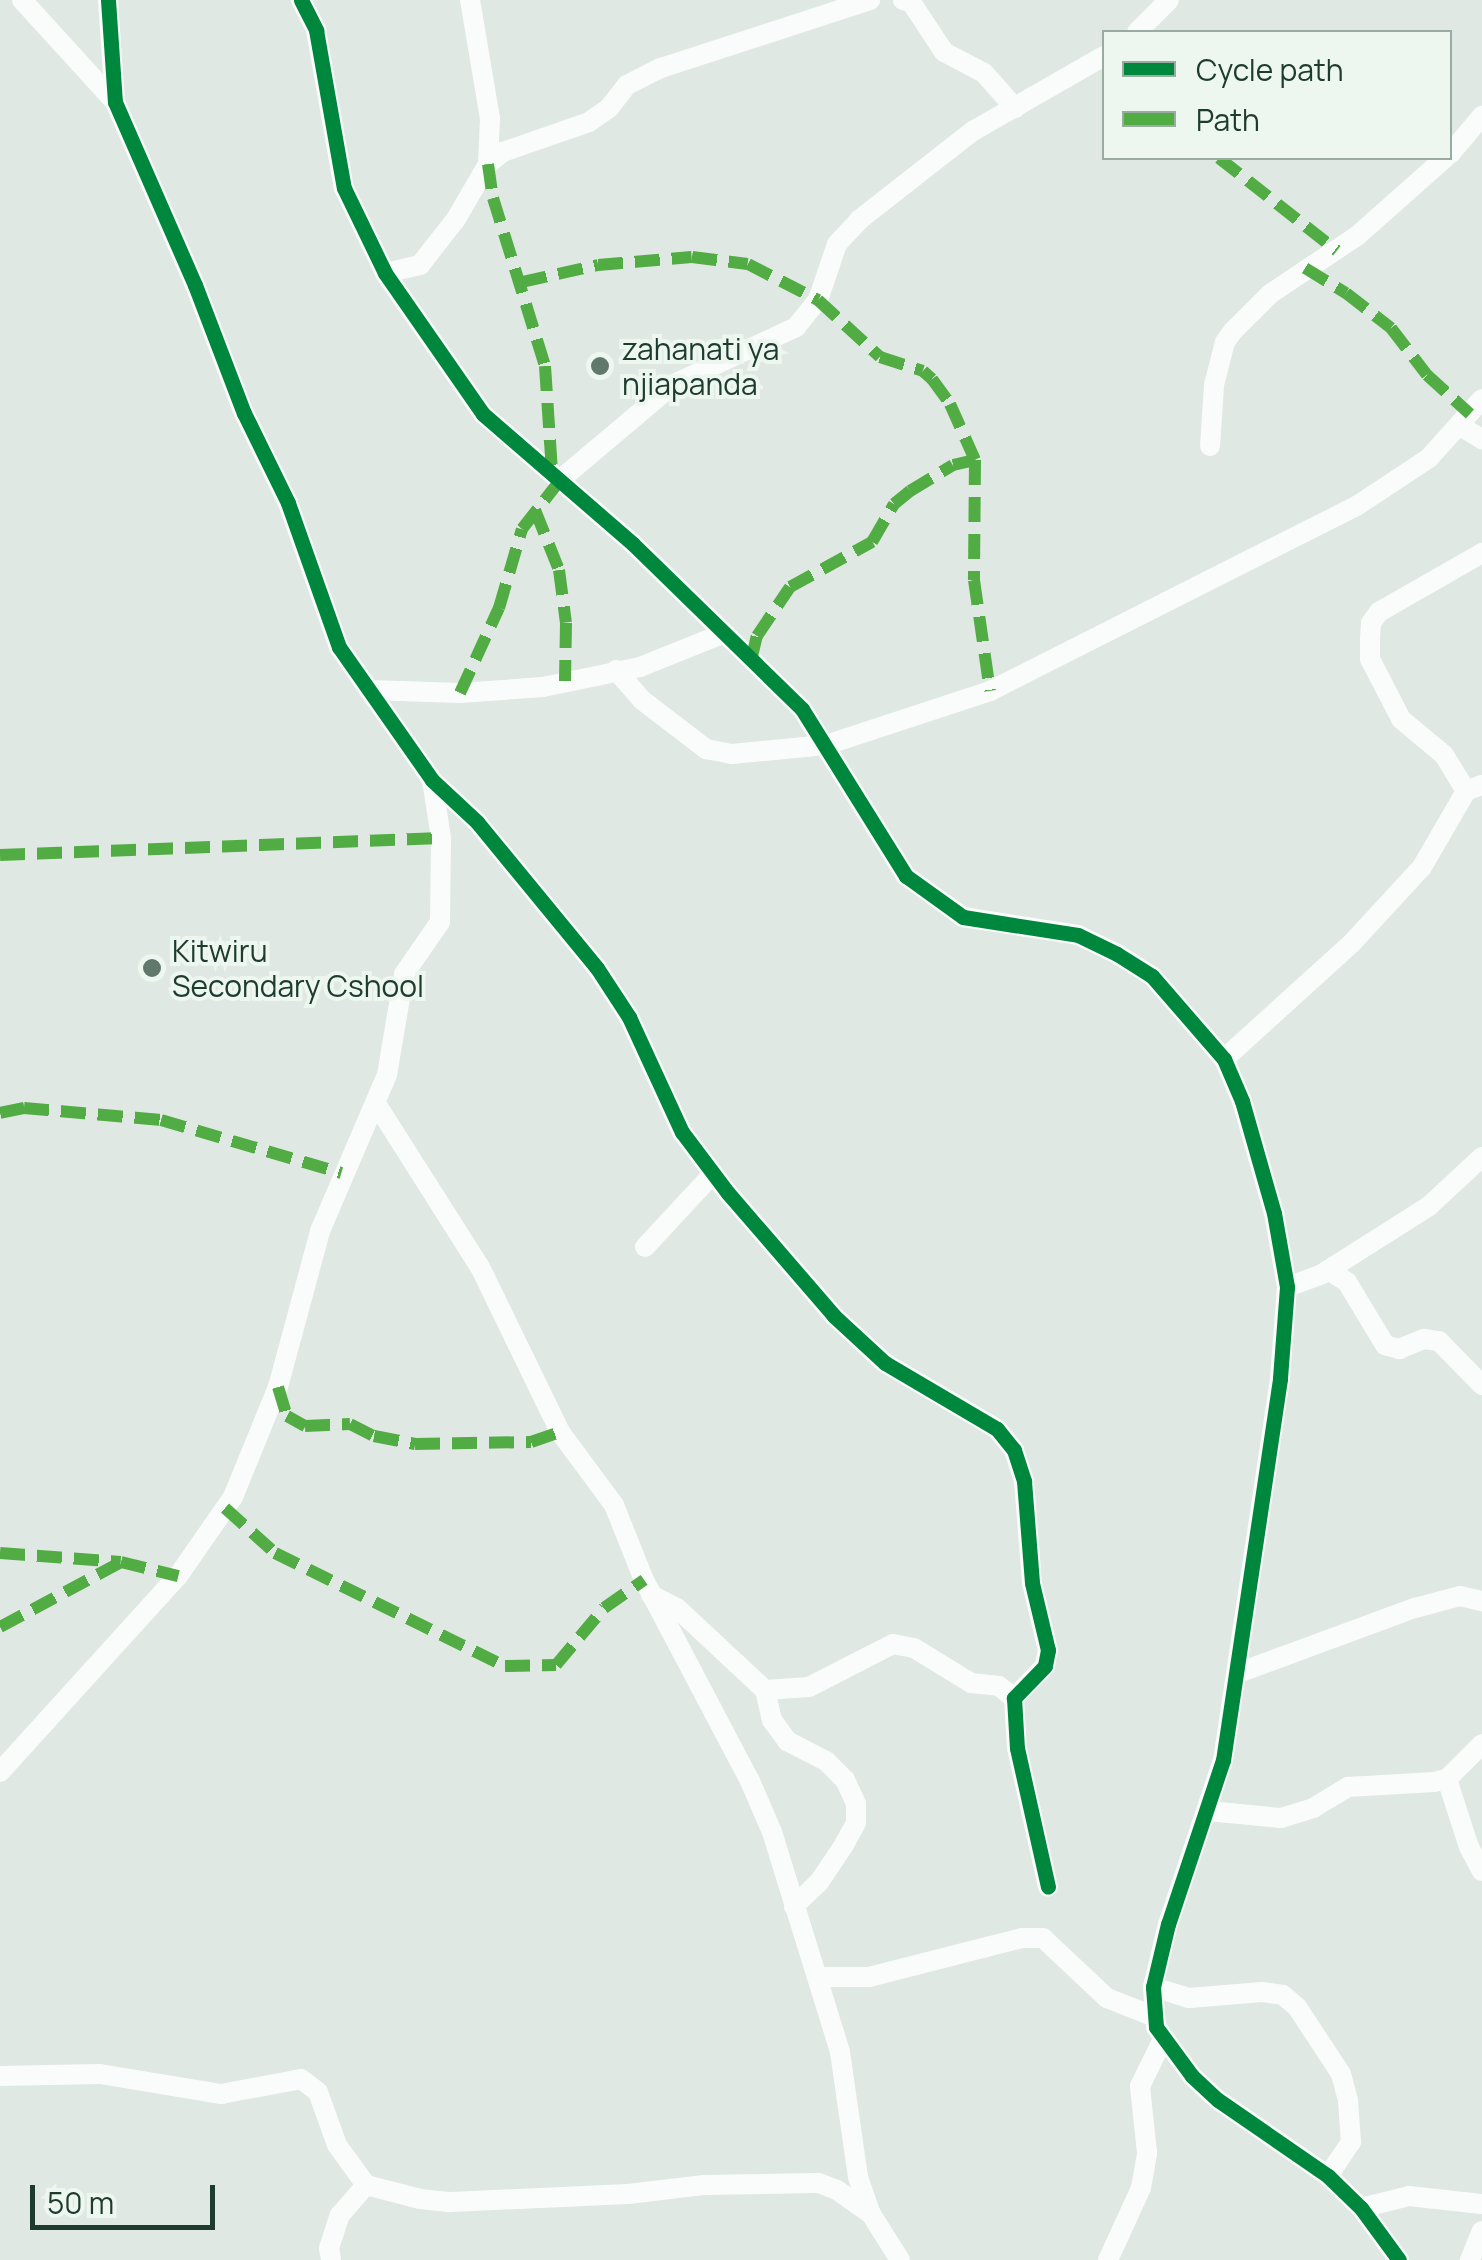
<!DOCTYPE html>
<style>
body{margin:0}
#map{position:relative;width:1482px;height:2260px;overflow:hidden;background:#e0e8e3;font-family:Manrope,sans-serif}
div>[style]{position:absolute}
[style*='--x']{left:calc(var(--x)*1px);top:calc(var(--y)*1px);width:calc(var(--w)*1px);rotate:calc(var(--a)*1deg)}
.street>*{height:20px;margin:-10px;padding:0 10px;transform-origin:10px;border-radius:10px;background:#fafcfb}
.quiet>*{height:12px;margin-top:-6px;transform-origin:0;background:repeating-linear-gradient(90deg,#52ac44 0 25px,transparent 0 37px)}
.cycleway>*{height:15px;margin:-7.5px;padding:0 7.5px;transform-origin:7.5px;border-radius:7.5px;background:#00873e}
.dots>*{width:28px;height:28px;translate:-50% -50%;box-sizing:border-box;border:5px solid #edf7f0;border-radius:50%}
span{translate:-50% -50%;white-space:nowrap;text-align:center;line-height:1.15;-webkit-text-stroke:8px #edf7f0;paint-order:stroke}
.poi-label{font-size:30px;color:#1d3b2e}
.left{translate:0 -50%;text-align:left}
.legend{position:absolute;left:1102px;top:30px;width:350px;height:130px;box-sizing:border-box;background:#edf7f0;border:2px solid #9aaca2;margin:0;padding:12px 18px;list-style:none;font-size:30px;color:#1d3b2e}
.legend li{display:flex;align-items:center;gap:20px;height:50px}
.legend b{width:50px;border:2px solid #9aaca2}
.scale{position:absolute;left:30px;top:2185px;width:185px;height:45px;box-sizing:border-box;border:5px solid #1d3b2e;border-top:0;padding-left:12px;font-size:30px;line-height:35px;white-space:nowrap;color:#1d3b2e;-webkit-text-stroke:8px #edf7f0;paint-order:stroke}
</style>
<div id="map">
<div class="street">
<div style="--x:22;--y:0;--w:138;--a:47.6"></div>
<div style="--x:108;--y:0;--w:102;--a:86.1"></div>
<div style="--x:115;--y:102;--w:200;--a:66.4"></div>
<div style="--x:195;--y:285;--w:137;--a:69.1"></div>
<div style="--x:244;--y:413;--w:100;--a:63.9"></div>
<div style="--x:288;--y:503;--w:153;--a:70.5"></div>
<div style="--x:339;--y:647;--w:162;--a:55"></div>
<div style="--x:432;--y:780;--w:62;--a:43"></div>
<div style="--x:477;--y:822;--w:189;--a:50.6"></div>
<div style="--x:597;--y:968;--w:59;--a:56.9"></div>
<div style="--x:629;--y:1017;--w:127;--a:65.3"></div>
<div style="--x:682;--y:1132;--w:76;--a:53"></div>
<div style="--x:728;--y:1193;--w:162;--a:49.2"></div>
<div style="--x:834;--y:1316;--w:69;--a:42.7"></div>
<div style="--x:885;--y:1363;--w:130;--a:30.5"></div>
<div style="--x:997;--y:1429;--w:27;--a:51"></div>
<div style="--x:1014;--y:1450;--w:33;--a:72"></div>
<div style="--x:1024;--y:1481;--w:102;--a:85.5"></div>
<div style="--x:1032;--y:1583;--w:69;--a:76.6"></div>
<div style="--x:1048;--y:1650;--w:16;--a:101"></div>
<div style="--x:1045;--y:1666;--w:45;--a:134.1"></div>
<div style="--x:1014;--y:1698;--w:50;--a:86.6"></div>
<div style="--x:1017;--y:1748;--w:142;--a:77.4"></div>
<div style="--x:301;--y:0;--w:34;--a:63"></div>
<div style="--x:316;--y:30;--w:160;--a:80"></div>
<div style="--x:344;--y:188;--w:94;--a:64.2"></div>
<div style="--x:385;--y:273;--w:172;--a:55.2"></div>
<div style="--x:483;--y:414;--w:198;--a:40.9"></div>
<div style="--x:633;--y:544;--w:236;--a:44.3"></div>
<div style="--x:802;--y:709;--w:197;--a:58.1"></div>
<div style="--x:906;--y:876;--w:70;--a:35.7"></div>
<div style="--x:963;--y:917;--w:116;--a:8.9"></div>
<div style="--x:1078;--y:935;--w:43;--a:26"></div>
<div style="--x:1117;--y:954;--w:41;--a:32.2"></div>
<div style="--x:1152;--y:976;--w:110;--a:49.1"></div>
<div style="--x:1224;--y:1059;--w:46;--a:66.8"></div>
<div style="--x:1242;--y:1101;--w:116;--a:74.1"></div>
<div style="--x:1274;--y:1213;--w:75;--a:80"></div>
<div style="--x:1287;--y:1287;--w:92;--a:94.4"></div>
<div style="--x:1280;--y:1379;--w:385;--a:98.5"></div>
<div style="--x:1223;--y:1760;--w:173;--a:108.5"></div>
<div style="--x:1168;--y:1924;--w:65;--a:103.4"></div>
<div style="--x:1153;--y:1987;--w:40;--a:85.7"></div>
<div style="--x:1156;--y:2027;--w:61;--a:53.7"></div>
<div style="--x:1192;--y:2076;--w:35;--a:43"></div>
<div style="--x:1218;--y:2100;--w:134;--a:34.6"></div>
<div style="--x:1328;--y:2176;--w:46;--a:44.1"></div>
<div style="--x:1361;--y:2208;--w:64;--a:53.8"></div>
<div style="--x:470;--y:0;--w:120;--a:80.4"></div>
<div style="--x:490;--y:118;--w:46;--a:92.5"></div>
<div style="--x:903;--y:0;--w:8;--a:14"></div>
<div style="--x:911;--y:2;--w:60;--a:56.6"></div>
<div style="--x:944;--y:52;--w:45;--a:27.7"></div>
<div style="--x:984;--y:73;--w:47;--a:48.5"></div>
<div style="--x:1137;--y:32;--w:45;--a:-45"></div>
<div style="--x:1450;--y:154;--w:50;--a:-49.9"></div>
<div style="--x:385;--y:273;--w:36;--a:-13"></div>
<div style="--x:420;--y:265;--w:58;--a:-52"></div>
<div style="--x:456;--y:219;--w:64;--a:-59.8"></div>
<div style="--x:488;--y:164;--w:19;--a:-39"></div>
<div style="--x:503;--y:152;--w:91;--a:-19.2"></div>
<div style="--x:589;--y:122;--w:24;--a:-35"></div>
<div style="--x:609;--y:108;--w:29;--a:-52"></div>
<div style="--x:627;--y:85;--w:38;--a:-27"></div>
<div style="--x:661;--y:68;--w:220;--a:-18"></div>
<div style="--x:1460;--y:426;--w:26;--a:31"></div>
<div style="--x:1210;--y:446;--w:61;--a:-86.2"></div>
<div style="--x:1214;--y:385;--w:44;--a:-75.7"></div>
<div style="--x:1225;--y:342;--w:14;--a:-54"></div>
<div style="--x:1233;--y:331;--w:52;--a:-45"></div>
<div style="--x:1270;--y:294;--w:105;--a:-33.7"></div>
<div style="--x:1357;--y:236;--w:118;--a:-41.6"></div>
<div style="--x:561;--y:479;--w:148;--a:-40.1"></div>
<div style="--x:674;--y:384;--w:135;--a:-25"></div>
<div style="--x:796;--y:327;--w:35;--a:-51"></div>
<div style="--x:818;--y:300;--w:59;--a:-71.3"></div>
<div style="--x:837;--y:244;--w:33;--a:-47"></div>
<div style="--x:859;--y:220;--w:145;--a:-38"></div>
<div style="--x:973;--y:131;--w:151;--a:-29.8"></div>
<div style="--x:616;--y:670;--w:40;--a:49"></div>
<div style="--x:642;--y:700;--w:81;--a:37.4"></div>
<div style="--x:706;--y:749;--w:26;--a:11"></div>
<div style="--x:732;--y:754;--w:94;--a:-5.5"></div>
<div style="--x:826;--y:745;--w:173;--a:-18.2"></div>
<div style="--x:990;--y:691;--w:412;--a:-26.8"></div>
<div style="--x:1358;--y:505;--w:85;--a:-33.5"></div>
<div style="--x:1429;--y:458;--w:79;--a:-48.1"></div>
<div style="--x:369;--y:690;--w:91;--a:1.9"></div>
<div style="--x:460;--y:693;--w:83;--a:-4.1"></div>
<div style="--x:543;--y:687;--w:99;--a:-11.7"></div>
<div style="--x:640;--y:667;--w:88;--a:-21.9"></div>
<div style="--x:1466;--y:791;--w:42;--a:-121.4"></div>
<div style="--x:1444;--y:755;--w:56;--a:-140.1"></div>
<div style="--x:1401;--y:719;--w:68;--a:-117.3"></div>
<div style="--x:1370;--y:659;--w:21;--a:-90"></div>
<div style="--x:1370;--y:638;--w:15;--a:-86"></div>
<div style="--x:1371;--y:623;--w:14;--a:-54"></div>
<div style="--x:1379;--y:612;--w:119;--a:-29.8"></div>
<div style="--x:1224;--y:1059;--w:171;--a:-42.2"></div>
<div style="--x:1351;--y:944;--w:105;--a:-47.3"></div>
<div style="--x:1422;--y:867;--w:88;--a:-59.9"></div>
<div style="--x:1466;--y:791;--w:17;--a:-21"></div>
<div style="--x:377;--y:1105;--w:192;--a:57.6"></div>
<div style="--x:480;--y:1267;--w:183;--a:64.1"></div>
<div style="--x:560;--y:1432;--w:91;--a:53.5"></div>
<div style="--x:614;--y:1505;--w:81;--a:68.2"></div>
<div style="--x:644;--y:1580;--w:227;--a:62.2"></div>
<div style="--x:750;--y:1781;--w:56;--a:66.7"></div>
<div style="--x:772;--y:1832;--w:230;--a:72.8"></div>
<div style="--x:840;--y:2052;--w:126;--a:81.8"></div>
<div style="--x:858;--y:2177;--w:39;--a:71"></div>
<div style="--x:645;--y:1247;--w:98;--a:-47.1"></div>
<div style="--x:1328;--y:1270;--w:22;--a:32"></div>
<div style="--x:1347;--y:1282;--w:74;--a:58.9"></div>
<div style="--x:1385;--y:1345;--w:15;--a:16"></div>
<div style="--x:1399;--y:1349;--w:27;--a:-22"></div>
<div style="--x:1424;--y:1339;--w:15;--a:8"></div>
<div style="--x:1439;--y:1341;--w:62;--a:45.7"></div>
<div style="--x:1287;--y:1287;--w:37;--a:-20"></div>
<div style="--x:1322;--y:1274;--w:127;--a:-32.4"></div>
<div style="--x:1429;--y:1206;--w:72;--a:-42.8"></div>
<div style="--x:651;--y:1595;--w:29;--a:27"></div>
<div style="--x:677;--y:1608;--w:120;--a:43"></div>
<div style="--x:765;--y:1690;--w:44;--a:-3.9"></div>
<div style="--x:809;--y:1687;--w:94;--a:-27.1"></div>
<div style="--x:893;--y:1644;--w:21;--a:11"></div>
<div style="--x:914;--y:1648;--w:67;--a:31.6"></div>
<div style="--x:971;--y:1683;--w:28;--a:6"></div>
<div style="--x:999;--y:1686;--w:19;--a:39"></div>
<div style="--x:1238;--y:1673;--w:189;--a:-20.2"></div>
<div style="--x:1415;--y:1608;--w:47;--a:-14.9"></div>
<div style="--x:1460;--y:1596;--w:23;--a:13"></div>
<div style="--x:765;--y:1690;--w:31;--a:77"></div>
<div style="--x:772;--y:1720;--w:26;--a:54"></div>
<div style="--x:787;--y:1741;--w:44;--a:27.1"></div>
<div style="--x:826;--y:1761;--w:27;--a:45"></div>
<div style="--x:845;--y:1780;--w:26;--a:65"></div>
<div style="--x:856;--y:1804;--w:19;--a:90"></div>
<div style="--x:856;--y:1823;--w:25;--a:119"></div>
<div style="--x:844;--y:1845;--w:45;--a:124"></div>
<div style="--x:819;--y:1882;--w:35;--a:136"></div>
<div style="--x:0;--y:1772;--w:265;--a:-47.8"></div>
<div style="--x:178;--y:1576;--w:96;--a:-55.2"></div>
<div style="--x:233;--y:1497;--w:119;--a:-67.8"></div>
<div style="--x:278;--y:1387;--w:162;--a:-74.9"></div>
<div style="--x:320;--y:1231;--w:170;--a:-66.8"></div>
<div style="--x:387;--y:1075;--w:102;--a:-80.4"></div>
<div style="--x:404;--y:974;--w:63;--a:-55.3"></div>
<div style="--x:440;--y:922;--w:84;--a:-89.3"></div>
<div style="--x:441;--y:838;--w:59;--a:-98.8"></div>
<div style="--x:1447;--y:1779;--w:71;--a:72.1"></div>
<div style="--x:1469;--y:1847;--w:27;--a:62"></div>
<div style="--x:1208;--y:1811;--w:73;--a:5.5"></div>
<div style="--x:1281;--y:1818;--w:34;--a:-17"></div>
<div style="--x:1313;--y:1808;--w:41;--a:-31"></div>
<div style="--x:1348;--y:1787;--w:86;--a:-3.3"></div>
<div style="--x:1434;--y:1782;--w:13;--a:-13"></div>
<div style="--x:1447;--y:1779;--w:49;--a:-45"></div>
<div style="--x:818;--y:1977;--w:51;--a:0"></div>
<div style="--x:869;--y:1977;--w:158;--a:-14.3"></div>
<div style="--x:1022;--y:1938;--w:21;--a:0"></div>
<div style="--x:1043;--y:1938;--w:88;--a:43.2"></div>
<div style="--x:1107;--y:1998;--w:52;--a:21.6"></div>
<div style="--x:1153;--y:1987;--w:38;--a:17"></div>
<div style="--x:1189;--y:1998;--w:73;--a:-4.7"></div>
<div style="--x:1262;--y:1992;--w:21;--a:8"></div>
<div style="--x:1283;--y:1995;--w:18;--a:41"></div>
<div style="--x:1297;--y:2007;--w:80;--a:56.7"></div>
<div style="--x:1341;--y:2074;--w:28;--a:75"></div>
<div style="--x:1348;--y:2101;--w:41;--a:85.8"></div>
<div style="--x:1351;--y:2142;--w:41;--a:124.1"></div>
<div style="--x:0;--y:2076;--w:100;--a:-1.1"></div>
<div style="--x:100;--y:2074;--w:123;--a:9.4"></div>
<div style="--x:221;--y:2094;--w:81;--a:-10.6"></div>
<div style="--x:301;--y:2079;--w:21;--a:37"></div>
<div style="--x:318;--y:2092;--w:56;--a:70.3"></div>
<div style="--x:337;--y:2145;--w:49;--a:54.1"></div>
<div style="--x:366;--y:2185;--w:56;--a:14.5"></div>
<div style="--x:420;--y:2199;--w:31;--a:6"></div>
<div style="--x:451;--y:2202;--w:177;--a:-2.6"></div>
<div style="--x:628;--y:2194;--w:77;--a:-6.8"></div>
<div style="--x:704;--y:2185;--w:115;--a:-1"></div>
<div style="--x:819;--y:2183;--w:19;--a:21"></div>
<div style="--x:837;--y:2190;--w:42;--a:35.2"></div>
<div style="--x:871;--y:2214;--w:54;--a:57.8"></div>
<div style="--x:1361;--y:2208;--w:49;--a:-14"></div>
<div style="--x:1409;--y:2196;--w:73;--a:6.3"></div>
<div style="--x:331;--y:2260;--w:12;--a:-99"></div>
<div style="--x:329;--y:2248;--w:35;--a:-72"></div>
<div style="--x:340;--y:2215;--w:40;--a:-49"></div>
<div style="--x:1108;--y:2260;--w:79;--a:-65.4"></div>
<div style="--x:1141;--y:2188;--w:36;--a:-80"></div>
<div style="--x:1147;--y:2153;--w:67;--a:-96"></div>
<div style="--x:1140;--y:2086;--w:50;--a:-63.9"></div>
<div style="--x:1470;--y:2260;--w:31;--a:-68"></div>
</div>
<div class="quiet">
<div style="--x:1219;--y:158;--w:150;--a:38.2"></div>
<div style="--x:488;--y:164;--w:34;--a:82"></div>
<div style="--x:493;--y:198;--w:176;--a:72.8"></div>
<div style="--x:545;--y:366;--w:105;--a:86.2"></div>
<div style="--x:1305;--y:268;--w:48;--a:31.4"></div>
<div style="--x:1346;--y:293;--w:57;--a:37.9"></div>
<div style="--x:1391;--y:328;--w:59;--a:52.5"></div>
<div style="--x:1427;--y:375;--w:58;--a:42.2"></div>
<div style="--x:522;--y:282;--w:78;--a:-12.6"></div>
<div style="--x:598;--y:265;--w:94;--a:-4.9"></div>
<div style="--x:692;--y:257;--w:56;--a:7.1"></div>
<div style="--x:748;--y:264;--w:79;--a:27.2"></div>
<div style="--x:818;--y:300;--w:84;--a:42.6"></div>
<div style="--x:880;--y:357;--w:45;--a:18"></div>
<div style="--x:923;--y:371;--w:12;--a:42"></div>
<div style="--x:932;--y:379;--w:31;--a:54"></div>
<div style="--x:950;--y:404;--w:61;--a:65.9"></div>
<div style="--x:975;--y:460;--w:120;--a:90.5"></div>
<div style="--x:974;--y:580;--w:112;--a:81.8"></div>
<div style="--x:535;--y:510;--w:65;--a:68.2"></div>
<div style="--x:559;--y:570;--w:53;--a:82.5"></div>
<div style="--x:566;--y:623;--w:58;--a:91"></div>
<div style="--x:751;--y:661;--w:26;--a:-77"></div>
<div style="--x:757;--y:636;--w:59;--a:-56"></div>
<div style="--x:790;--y:587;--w:94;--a:-28.8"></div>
<div style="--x:872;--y:542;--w:44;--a:-59.9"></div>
<div style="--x:894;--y:504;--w:21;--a:-39"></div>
<div style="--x:910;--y:491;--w:50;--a:-31.2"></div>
<div style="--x:953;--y:465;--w:23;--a:-13"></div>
<div style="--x:460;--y:693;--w:94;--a:-65.4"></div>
<div style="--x:499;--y:608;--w:82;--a:-73.8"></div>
<div style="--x:522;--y:529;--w:63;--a:-52"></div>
<div style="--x:0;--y:855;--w:441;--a:-2.2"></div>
<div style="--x:0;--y:1113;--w:25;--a:-12"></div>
<div style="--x:24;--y:1108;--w:138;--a:5"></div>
<div style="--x:161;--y:1120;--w:188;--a:16.4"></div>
<div style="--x:278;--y:1387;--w:30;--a:73"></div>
<div style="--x:287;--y:1416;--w:21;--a:29"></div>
<div style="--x:305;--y:1426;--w:45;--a:-2.5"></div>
<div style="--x:350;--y:1424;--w:27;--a:27"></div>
<div style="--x:374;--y:1436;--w:42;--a:11"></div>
<div style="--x:415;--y:1444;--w:116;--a:-1"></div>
<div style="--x:531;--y:1442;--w:31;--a:-19"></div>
<div style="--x:225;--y:1508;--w:67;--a:42"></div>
<div style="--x:275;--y:1553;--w:256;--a:26.2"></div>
<div style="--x:505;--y:1666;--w:51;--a:-1.1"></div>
<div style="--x:556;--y:1665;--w:75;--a:-49.9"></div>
<div style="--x:604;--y:1608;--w:49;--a:-35"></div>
<div style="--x:0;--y:1553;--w:121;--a:4.3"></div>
<div style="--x:0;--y:1627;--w:137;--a:-28.2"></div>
<div style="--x:121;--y:1562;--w:59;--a:13.8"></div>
</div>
<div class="cycleway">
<div style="--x:108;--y:0;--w:102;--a:86.1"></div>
<div style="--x:115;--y:102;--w:200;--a:66.4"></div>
<div style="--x:195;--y:285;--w:137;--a:69.1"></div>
<div style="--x:244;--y:413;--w:100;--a:63.9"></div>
<div style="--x:288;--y:503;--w:153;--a:70.5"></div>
<div style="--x:339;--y:647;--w:162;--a:55"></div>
<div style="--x:432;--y:780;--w:62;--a:43"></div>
<div style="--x:477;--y:822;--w:189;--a:50.6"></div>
<div style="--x:597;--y:968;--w:59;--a:56.9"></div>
<div style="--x:629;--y:1017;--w:127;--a:65.3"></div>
<div style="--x:682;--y:1132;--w:76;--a:53"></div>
<div style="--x:728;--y:1193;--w:162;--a:49.2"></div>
<div style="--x:834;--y:1316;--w:69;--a:42.7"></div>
<div style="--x:885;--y:1363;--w:130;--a:30.5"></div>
<div style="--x:997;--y:1429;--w:27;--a:51"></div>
<div style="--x:1014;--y:1450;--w:33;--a:72"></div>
<div style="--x:1024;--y:1481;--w:102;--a:85.5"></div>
<div style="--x:1032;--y:1583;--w:69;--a:76.6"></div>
<div style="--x:1048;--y:1650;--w:16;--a:101"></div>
<div style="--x:1045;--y:1666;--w:45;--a:134.1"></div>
<div style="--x:1014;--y:1698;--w:50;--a:86.6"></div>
<div style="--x:1017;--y:1748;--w:142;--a:77.4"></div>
<div style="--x:301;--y:0;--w:34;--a:63"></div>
<div style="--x:316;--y:30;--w:160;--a:80"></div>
<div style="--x:344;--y:188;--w:94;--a:64.2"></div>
<div style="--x:385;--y:273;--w:172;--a:55.2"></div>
<div style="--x:483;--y:414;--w:198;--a:40.9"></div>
<div style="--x:633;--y:544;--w:236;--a:44.3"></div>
<div style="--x:802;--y:709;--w:197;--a:58.1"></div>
<div style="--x:906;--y:876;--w:70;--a:35.7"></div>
<div style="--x:963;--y:917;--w:116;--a:8.9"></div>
<div style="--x:1078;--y:935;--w:43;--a:26"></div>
<div style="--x:1117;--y:954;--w:41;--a:32.2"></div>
<div style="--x:1152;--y:976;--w:110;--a:49.1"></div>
<div style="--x:1224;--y:1059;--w:46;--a:66.8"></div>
<div style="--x:1242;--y:1101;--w:116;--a:74.1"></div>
<div style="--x:1274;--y:1213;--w:75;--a:80"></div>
<div style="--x:1287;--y:1287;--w:92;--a:94.4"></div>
<div style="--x:1280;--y:1379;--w:385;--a:98.5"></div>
<div style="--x:1223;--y:1760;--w:173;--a:108.5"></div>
<div style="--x:1168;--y:1924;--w:65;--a:103.4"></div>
<div style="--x:1153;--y:1987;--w:40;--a:85.7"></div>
<div style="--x:1156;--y:2027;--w:61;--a:53.7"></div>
<div style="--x:1192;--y:2076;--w:35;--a:43"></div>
<div style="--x:1218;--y:2100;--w:134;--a:34.6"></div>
<div style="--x:1328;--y:2176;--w:46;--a:44.1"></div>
<div style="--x:1361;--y:2208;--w:64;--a:53.8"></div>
</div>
<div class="dots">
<div style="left:600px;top:366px;background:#61786d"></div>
<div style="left:152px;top:968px;background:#61786d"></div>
</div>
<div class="poi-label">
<span class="left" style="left:622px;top:366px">zahanati ya<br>njiapanda</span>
<span class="left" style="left:172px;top:968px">Kitwiru<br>Secondary Cshool</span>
</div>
<ul class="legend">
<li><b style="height:12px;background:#00873e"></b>Cycle path</li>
<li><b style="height:12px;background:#52ac44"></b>Path</li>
</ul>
<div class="scale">50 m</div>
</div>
